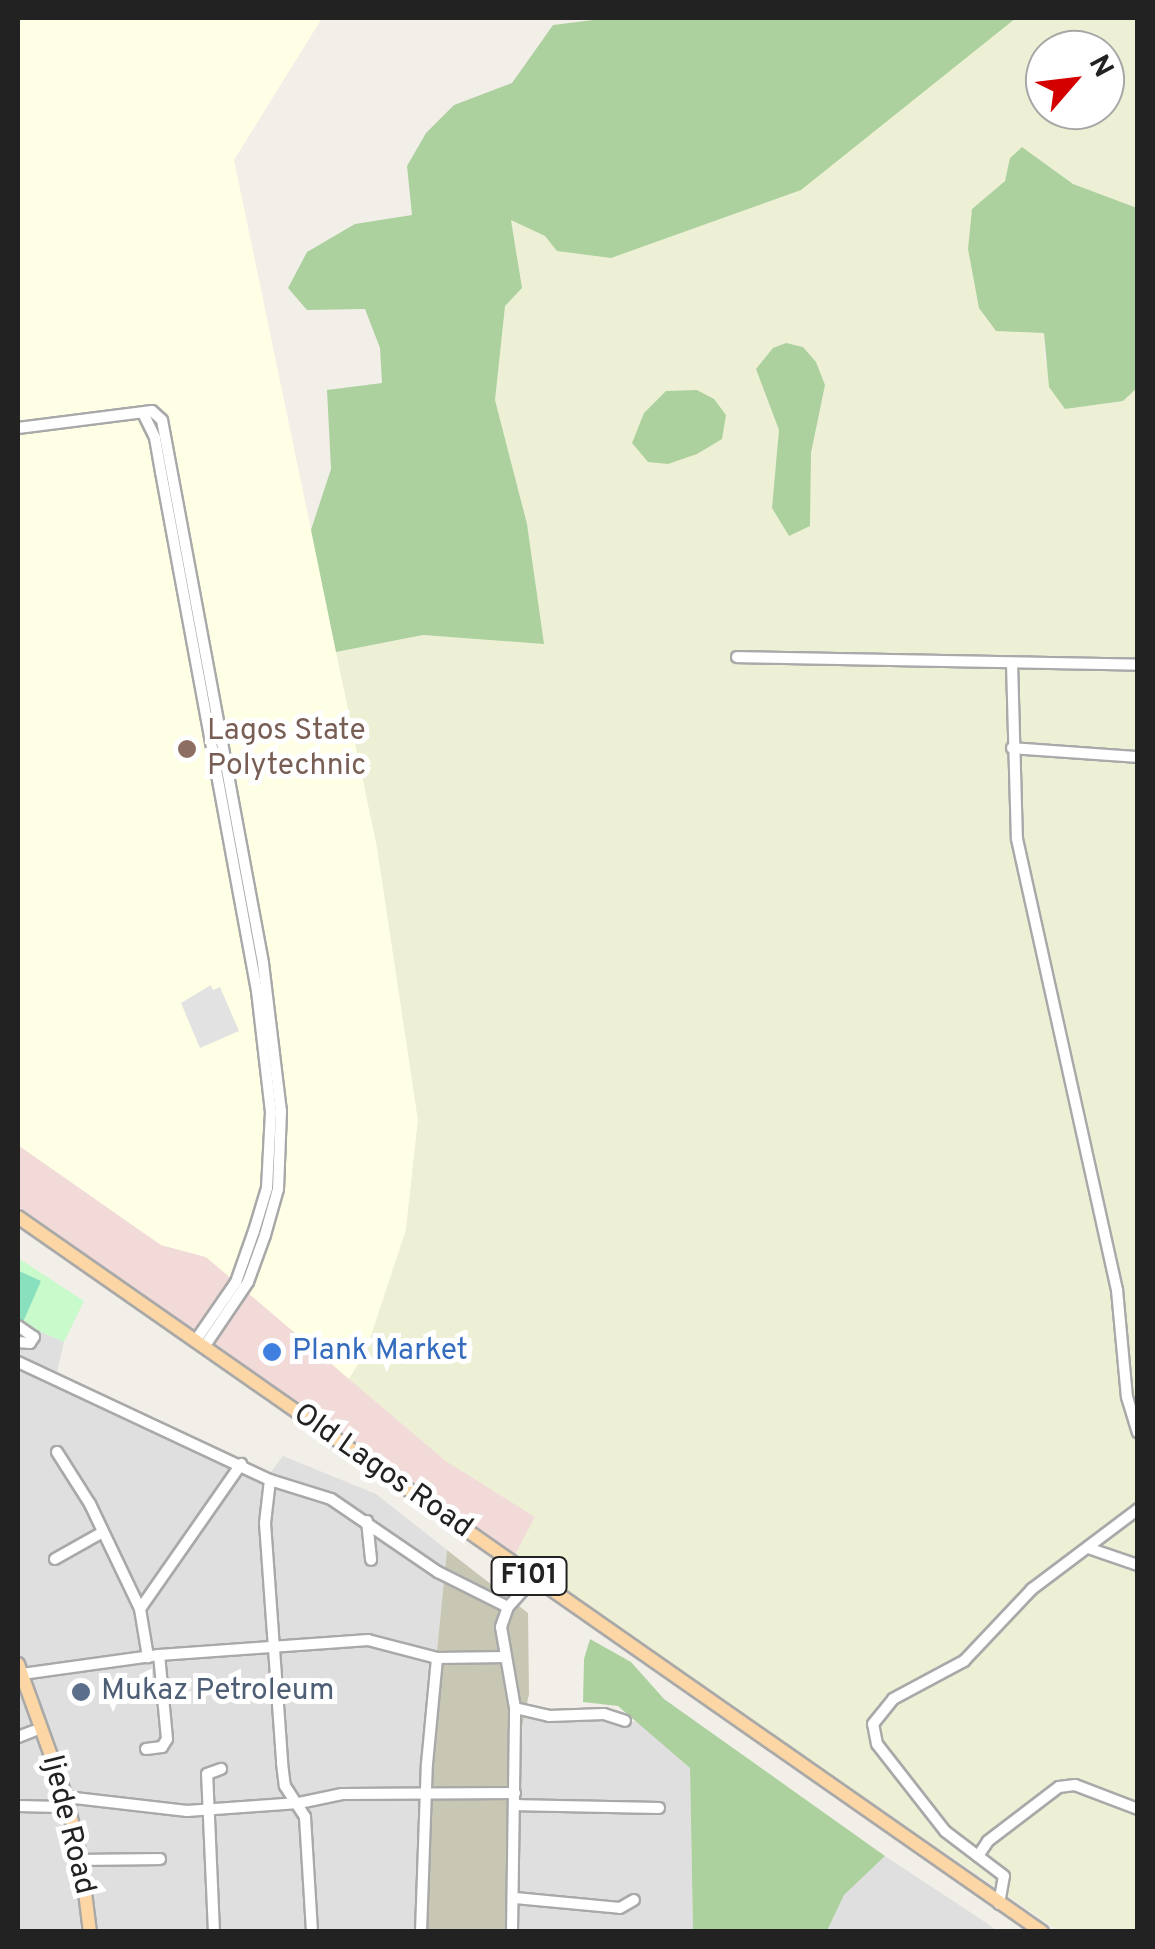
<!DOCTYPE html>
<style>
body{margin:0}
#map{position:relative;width:1155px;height:1949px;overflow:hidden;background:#f2efe9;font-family:Overpass,sans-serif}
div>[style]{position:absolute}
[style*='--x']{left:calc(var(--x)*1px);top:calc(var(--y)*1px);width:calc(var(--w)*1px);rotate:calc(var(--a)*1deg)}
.residential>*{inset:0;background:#e0dfdf}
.commercial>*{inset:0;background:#f2dad9}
.education>*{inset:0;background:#ffffe5}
.construction>*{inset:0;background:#c7c7b4}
.farmland>*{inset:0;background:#eef0d5}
.forest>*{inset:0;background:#add19e}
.park>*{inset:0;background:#c8facc}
.pitch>*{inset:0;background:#88e0be}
.parking>*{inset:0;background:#e2e2e2}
.roads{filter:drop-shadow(2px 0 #a9a9a9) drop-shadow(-2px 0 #a9a9a9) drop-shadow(0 2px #a9a9a9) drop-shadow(0 -2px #a9a9a9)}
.minor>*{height:10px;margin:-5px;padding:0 5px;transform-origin:5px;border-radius:5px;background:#fff}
.major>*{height:12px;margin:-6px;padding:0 6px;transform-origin:6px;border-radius:6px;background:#fcd6a4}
.dots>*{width:28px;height:28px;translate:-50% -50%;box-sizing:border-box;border:5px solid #fff;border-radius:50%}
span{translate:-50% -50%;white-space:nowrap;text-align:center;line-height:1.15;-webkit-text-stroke:10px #fff;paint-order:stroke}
.shield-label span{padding:2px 8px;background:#fff;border:2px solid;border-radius:8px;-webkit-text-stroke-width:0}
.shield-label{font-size:28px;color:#222;font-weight:700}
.education-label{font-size:30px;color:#785e54}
.left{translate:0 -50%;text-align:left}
.shop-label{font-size:30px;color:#366cbe}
.street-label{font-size:30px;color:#222}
.service-label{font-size:30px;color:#4e5e75}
.frame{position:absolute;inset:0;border:20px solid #222;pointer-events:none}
.north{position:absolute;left:1025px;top:30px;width:100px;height:100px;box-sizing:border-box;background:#fff;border:2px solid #a7a7a7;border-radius:50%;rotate:62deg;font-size:28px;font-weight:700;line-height:40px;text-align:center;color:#222}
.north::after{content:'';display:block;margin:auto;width:35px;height:45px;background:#d40000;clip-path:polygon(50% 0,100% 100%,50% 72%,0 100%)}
</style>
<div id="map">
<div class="residential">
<div style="clip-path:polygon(18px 1322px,64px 1342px,54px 1385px,270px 1473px,283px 1456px,376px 1494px,447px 1550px,426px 1761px,421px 1931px,18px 1931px)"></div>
<div style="clip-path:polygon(523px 1713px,638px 1722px,690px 1768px,693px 1931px,516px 1932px)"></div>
<div style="clip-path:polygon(885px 1856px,985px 1922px,997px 1931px,827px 1932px,844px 1895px)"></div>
</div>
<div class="commercial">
<div style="clip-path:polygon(18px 1145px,161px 1245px,206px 1257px,446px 1461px,536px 1517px,514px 1557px,18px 1206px)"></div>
</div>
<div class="education">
<div style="clip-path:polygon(18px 18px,322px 18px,234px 160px,377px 847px,418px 1120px,406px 1230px,366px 1351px,349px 1379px,206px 1257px,161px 1245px,18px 1145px)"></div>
</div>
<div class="construction">
<div style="clip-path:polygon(447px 1550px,528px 1613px,529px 1694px,522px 1727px,516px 1931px,421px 1932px,426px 1761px)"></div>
</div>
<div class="farmland">
<div style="clip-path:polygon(evenodd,1016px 18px,1137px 18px,1137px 208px,1073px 184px,1022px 147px,1010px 159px,1005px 181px,972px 209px,979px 308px,1044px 333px,1044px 358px,1065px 409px,1123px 401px,1137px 388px,1137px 1931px,1059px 1931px,514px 1557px,535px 1517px,446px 1461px,349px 1379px,366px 1351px,406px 1230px,418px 1120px,377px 847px,336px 652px,423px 635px,544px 643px,527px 524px,495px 400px,505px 305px,522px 288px,511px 219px,545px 236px,940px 75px,1016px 18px,1045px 50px,1105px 50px,1105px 110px,1045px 110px,1045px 50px,1016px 18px,786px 343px,803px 347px,816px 362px,825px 385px,811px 453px,810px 526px,778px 470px,779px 430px,756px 369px,786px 343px)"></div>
</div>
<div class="forest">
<div style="clip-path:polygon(609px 18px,1016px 18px,801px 190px,611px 258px,557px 251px,545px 236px,511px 220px,522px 288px,505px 306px,495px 400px,527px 524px,544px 644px,423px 635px,336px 652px,311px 530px,331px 469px,327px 390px,382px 383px,380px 348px,365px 309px,307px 310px,288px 288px,307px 252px,355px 224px,412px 215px,407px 166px,426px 133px,454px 105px,512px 83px,553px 25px)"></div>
<div style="clip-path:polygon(1022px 147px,1073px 184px,1137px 208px,1137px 388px,1123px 401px,1065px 409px,1049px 387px,1044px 333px,996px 331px,979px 308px,968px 249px,972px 209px,1005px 181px,1010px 158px)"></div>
<div style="clip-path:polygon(786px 343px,803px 347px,816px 362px,825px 385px,811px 453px,810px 526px,789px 536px,772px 508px,779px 430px,756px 369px,773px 348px)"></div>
<div style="clip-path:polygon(697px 390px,714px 399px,726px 415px,722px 439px,697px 454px,668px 464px,648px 462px,632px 443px,644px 413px,666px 391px)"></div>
<div style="clip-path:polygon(590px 1639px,631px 1662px,664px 1699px,885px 1856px,844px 1895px,827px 1931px,693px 1931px,690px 1768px,618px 1706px,583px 1702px,584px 1659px)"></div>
</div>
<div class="park">
<div style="clip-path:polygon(18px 1258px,84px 1301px,64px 1342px,18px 1322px)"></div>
</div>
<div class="pitch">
<div style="clip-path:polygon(19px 1271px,41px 1281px,23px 1322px,18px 1319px)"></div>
</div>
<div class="parking">
<div style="clip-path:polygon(211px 985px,213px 990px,220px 987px,239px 1031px,200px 1048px,181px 1003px)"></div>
</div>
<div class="roads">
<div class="minor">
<div style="--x:143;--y:413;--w:28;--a:64"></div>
<div style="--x:155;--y:438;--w:35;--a:80"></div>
<div style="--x:161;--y:472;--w:528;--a:79.52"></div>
<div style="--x:257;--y:991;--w:122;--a:83.4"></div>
<div style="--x:271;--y:1112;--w:76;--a:93"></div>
<div style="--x:267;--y:1188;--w:45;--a:106.8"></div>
<div style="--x:254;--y:1231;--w:54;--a:109.4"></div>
<div style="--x:236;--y:1282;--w:70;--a:124.6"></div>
<div style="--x:18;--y:428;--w:135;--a:-7.2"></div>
<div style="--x:152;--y:411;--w:13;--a:42"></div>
<div style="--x:162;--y:420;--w:552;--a:79.46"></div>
<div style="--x:263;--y:963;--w:149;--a:83.1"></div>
<div style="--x:281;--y:1111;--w:78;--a:92.2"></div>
<div style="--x:278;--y:1189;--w:48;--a:105.8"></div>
<div style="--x:265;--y:1235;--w:50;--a:109.9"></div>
<div style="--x:248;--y:1282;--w:78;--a:124.1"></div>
<div style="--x:737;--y:657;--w:401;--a:1.1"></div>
<div style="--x:1012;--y:663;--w:176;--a:88.4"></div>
<div style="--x:1017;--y:839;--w:462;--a:77.5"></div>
<div style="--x:1117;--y:1290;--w:107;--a:84.7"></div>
<div style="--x:1127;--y:1397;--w:37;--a:73"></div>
<div style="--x:1012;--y:748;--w:126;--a:4.1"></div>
<div style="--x:18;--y:1326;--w:19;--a:35"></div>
<div style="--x:34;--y:1337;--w:7;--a:124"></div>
<div style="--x:30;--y:1343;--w:12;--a:-175"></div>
<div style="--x:18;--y:1362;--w:278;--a:25.1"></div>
<div style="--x:270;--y:1480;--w:64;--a:17.3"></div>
<div style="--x:331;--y:1499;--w:130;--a:34.3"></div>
<div style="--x:438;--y:1572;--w:78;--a:26.6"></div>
<div style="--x:57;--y:1452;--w:62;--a:57.6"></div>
<div style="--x:90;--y:1504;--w:116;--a:64.5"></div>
<div style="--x:140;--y:1609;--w:49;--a:80.5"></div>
<div style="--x:270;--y:1480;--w:43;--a:96.6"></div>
<div style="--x:265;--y:1523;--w:241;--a:85.9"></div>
<div style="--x:282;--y:1763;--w:23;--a:83"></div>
<div style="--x:285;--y:1786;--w:37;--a:57"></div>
<div style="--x:305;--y:1817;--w:115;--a:86.5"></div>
<div style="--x:367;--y:1521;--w:39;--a:84"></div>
<div style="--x:1088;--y:1548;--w:53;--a:18.8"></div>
<div style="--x:55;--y:1559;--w:55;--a:-29.4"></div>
<div style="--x:140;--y:1609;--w:177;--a:-55.1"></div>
<div style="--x:22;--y:1674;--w:138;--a:-7.9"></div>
<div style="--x:159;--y:1655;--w:210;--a:-4.1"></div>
<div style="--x:368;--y:1640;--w:71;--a:14.6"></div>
<div style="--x:437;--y:1658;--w:69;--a:-0.8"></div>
<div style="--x:515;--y:1708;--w:35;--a:13"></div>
<div style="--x:549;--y:1716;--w:55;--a:-2.1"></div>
<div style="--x:604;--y:1714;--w:22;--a:18"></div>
<div style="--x:18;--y:1737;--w:17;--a:-21"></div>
<div style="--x:146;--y:1749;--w:16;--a:-7"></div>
<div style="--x:162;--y:1747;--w:9;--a:-58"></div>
<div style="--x:167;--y:1739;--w:84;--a:-95.4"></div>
<div style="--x:66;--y:1797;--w:122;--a:6.6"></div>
<div style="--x:187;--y:1811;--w:112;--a:-4.1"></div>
<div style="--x:299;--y:1803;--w:44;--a:-11.8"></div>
<div style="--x:342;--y:1794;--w:173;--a:-0.3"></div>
<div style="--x:515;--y:1805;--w:144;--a:1.2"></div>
<div style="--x:18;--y:1806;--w:42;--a:1.4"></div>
<div style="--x:978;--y:1856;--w:18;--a:-56"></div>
<div style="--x:988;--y:1841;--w:89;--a:-37.3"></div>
<div style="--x:1059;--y:1787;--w:16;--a:-7"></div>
<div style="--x:1075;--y:1785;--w:67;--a:20.9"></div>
<div style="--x:81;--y:1860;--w:79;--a:-0.7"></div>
<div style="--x:515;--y:1898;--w:105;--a:5.4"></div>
<div style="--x:620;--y:1908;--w:16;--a:-30"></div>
<div style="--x:999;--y:1904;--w:28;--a:-80"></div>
<div style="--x:1004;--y:1876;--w:74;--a:-142.7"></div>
<div style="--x:945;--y:1831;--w:110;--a:-128"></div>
<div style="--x:877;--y:1744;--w:20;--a:-101"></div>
<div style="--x:873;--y:1724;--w:32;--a:-51"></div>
<div style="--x:893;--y:1699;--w:81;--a:-28.2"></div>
<div style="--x:964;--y:1661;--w:99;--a:-46.6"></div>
<div style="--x:1032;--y:1589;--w:133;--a:-37"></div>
<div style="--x:214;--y:1932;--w:158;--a:-92.5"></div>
<div style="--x:207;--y:1774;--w:15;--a:-20"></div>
<div style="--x:421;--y:1932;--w:168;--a:-88"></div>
<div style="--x:427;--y:1764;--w:106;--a:-84.6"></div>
<div style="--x:512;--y:1932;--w:224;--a:-89.2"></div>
<div style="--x:515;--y:1708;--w:82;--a:-99.8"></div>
<div style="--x:501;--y:1627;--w:21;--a:-71"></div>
<div style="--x:508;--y:1607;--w:38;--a:-48"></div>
</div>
<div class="major">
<div style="--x:18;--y:1217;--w:1249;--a:34.92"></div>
<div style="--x:18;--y:1664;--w:141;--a:70.2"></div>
<div style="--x:66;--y:1797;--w:65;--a:76.6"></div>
<div style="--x:81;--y:1860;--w:73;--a:82.9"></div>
</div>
</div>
<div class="dots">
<div style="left:187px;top:749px;background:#8d6e63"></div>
<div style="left:272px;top:1352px;background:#3f7fe0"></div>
<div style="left:81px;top:1692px;background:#5c6f8a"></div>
</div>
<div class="shield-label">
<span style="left:529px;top:1576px">F101</span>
</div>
<div class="education-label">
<span class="left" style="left:207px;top:749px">Lagos State<br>Polytechnic</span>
</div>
<div class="shop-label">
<span class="left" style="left:292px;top:1352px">Plank Market</span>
</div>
<div class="street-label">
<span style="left:382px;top:1472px;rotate:35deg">Old Lagos Road</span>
<span style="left:67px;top:1825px;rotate:76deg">Ijede Road</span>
</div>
<div class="service-label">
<span class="left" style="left:101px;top:1692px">Mukaz Petroleum</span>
</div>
<div class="frame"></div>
<div class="north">N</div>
</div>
